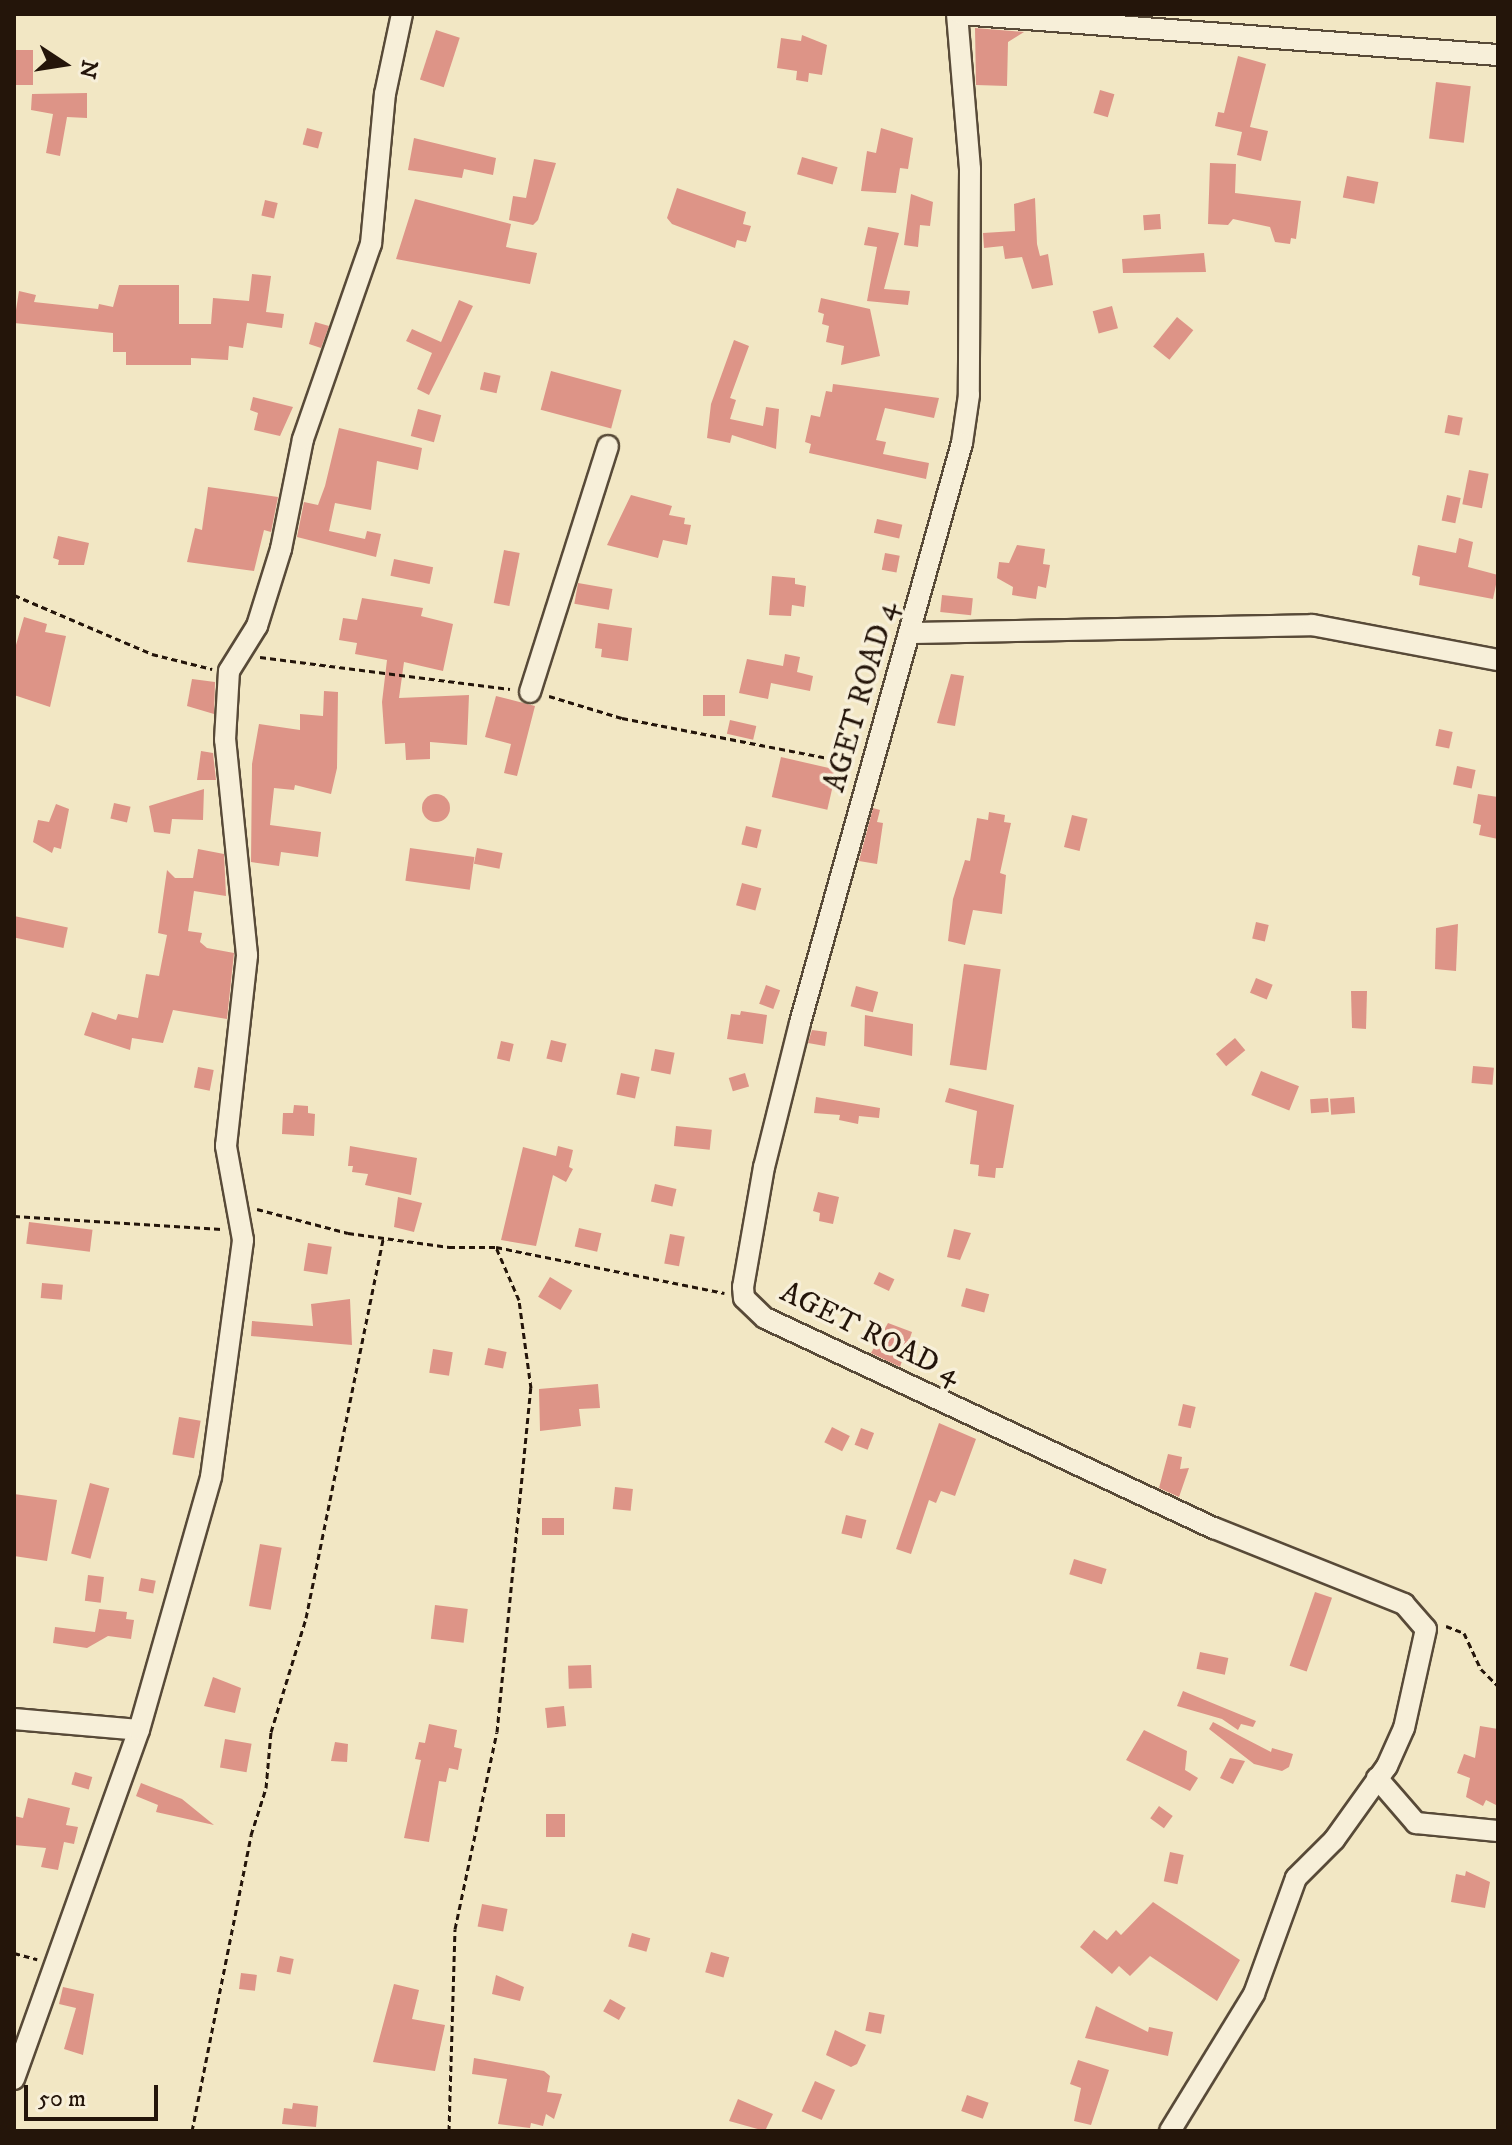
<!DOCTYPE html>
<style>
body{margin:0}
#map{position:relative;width:1512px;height:2145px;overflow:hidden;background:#f2e7c4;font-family:"IM FELL DW Pica",serif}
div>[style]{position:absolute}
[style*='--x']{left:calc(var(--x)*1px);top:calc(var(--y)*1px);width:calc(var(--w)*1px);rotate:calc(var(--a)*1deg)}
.building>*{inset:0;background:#dd9487;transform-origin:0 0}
.round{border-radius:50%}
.path>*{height:3px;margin-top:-1.5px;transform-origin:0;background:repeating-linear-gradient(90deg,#24150a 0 6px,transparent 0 10px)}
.roads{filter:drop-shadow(2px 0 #584a38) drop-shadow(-2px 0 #584a38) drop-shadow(0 2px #584a38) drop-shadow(0 -2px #584a38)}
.street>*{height:20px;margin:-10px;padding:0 10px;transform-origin:10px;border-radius:10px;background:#f7efd9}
span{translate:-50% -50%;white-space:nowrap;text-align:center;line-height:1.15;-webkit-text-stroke:7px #f7efd9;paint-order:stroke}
.street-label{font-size:30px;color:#24150a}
.frame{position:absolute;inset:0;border:16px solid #24150a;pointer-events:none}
.north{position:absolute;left:24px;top:24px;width:80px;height:80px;-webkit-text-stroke:6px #f7efd9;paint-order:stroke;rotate:102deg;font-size:22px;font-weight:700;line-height:32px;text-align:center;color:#24150a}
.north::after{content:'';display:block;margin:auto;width:28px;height:36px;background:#24150a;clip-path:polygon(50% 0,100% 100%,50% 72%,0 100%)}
.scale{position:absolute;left:24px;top:2085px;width:134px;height:36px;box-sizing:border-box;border:4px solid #24150a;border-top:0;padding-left:10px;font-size:24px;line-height:28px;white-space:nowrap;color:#24150a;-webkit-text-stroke:6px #f7efd9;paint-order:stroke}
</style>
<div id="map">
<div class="building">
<div style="clip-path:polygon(975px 28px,1024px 32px,1008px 42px,1007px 86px,976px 85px)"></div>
<div style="left:436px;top:30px;width:25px;height:52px;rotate:18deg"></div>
<div style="clip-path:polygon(802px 35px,827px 45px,822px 75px,809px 73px,808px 82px,796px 80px,797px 71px,777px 68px,781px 38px,801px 41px)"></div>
<div style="left:14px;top:50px;width:19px;height:35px"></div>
<div style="clip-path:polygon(1238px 56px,1266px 64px,1250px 127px,1268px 131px,1261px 161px,1237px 155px,1242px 132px,1215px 126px,1218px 112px,1224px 113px)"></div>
<div style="left:1436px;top:82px;width:35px;height:57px;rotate:7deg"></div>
<div style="left:1100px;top:90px;width:15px;height:24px;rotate:16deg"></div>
<div style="clip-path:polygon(87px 93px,87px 118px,67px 117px,60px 156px,46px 153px,53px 114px,31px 110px,32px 94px)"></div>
<div style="left:307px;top:128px;width:16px;height:17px;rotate:15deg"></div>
<div style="clip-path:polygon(881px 128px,913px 138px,908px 169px,900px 168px,896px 193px,861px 191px,867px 151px,876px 153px)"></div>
<div style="clip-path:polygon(414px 138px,496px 158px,493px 175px,464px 169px,462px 178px,408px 170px)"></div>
<div style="left:802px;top:157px;width:37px;height:18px;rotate:16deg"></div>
<div style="clip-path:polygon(534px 159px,556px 163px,538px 220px,533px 225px,509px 220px,513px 196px,526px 198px)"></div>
<div style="clip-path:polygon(1210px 163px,1236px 164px,1235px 193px,1301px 201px,1296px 239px,1291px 238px,1290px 244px,1275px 242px,1270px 227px,1233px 219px,1228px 225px,1208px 224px)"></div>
<div style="left:1347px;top:176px;width:32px;height:22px;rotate:11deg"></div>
<div style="clip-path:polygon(677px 188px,746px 212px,743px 224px,751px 226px,746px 242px,737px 240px,735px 248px,672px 224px,667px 218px)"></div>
<div style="clip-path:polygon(911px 194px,933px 202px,930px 226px,920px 225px,918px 247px,904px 245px)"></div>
<div style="clip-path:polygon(1035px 198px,1037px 244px,1040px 256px,1048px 254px,1053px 285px,1032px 289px,1022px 257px,1005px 259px,1003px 246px,984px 248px,983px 233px,1015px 231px,1014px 204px)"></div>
<div style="clip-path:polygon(415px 199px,511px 224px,506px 247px,537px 253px,530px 284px,396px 259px)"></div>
<div style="left:265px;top:200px;width:13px;height:16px;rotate:13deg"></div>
<div style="left:1160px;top:214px;width:15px;height:17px;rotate:86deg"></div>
<div style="clip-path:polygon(868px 227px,899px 233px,884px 289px,910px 291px,908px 305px,867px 301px,877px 247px,864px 245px)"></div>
<div style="clip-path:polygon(1204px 253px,1206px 272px,1123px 273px,1122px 259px)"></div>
<div style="clip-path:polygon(252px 274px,271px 276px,266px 312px,284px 314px,282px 328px,247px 323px,243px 348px,229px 346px,228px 360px,191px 358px,191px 365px,126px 365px,126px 352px,113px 352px,113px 333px,14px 323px,19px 291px,36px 295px,34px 302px,98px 309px,99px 304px,113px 307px,119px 285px,179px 285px,179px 324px,211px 324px,213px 298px,249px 301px)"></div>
<div style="clip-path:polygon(821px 298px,870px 309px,880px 356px,841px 365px,844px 346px,826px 342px,829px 326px,822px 324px,824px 314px,818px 312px)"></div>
<div style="clip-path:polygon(459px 300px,473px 306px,429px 395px,417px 389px,432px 353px,406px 341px,412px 329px,441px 342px)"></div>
<div style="left:1112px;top:306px;width:23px;height:20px;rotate:75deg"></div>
<div style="left:1177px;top:317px;width:21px;height:38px;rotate:39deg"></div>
<div style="clip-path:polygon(315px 322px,329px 326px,321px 348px,309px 344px)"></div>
<div style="clip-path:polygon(734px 340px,749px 346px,730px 398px,736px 400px,730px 419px,763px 426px,766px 407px,779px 409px,776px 449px,732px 435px,730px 443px,707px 438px,711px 404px)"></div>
<div style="left:551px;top:371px;width:73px;height:40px;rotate:15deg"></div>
<div style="left:484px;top:372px;width:17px;height:18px;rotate:13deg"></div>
<div style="clip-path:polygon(833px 384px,939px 398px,934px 418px,885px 408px,876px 440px,886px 442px,883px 454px,929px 463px,926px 479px,809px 453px,811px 444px,805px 442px,811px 415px,820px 417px,826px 391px,832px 392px)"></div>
<div style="clip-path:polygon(253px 397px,293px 407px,280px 436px,254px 430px,258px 413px,250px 410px)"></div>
<div style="left:418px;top:409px;width:24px;height:28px;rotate:15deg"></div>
<div style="left:1448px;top:415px;width:15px;height:18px;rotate:11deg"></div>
<div style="clip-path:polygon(339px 428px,422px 448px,418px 470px,377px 461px,371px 510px,335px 503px,329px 531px,365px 539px,367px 531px,381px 534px,376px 557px,297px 537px,304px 502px,318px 505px,325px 486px)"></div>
<div style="left:1469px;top:470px;width:20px;height:35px;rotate:11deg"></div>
<div style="clip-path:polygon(208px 487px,278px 497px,271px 532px,264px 530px,254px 571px,187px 562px,195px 528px,202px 530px)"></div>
<div style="clip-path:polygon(631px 495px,672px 506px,669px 515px,685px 518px,684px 524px,691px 525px,687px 545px,663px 540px,658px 558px,607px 545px)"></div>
<div style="left:1447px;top:495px;width:14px;height:26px;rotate:12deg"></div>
<div style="left:877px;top:519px;width:26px;height:14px;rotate:13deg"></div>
<div style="clip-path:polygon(58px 536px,89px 543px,84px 565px,58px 565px,59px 560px,53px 558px)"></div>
<div style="clip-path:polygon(1459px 538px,1473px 542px,1468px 567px,1498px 575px,1493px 599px,1419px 585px,1420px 577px,1412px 575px,1418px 545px,1456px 553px)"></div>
<div style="clip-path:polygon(1017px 545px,1045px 549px,1043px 564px,1050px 565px,1046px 588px,1038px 586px,1036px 599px,1012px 595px,1013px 587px,997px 578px,999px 562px,1009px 563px)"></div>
<div style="left:504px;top:550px;width:16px;height:54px;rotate:11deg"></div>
<div style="left:885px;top:553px;width:15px;height:17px;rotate:11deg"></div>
<div style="left:394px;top:559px;width:40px;height:17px;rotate:12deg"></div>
<div style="clip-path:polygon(772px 576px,795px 578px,795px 584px,806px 586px,804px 607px,792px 605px,791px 616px,769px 615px)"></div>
<div style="left:578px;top:583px;width:35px;height:21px;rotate:10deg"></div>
<div style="left:942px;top:595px;width:31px;height:17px;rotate:6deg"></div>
<div style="clip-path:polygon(362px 598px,423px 608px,421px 616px,453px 624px,443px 671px,404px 662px,399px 698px,469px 695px,467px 745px,430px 742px,430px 759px,406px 760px,405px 743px,385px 744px,382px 702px,387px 660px,355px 654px,357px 643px,339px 640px,343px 618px,357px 620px)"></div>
<div style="clip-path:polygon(24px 617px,47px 624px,45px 632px,66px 636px,50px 707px,14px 695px,14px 652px)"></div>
<div style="clip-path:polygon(598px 623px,632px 628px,628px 661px,601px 657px,602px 649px,595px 648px)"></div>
<div style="clip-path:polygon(785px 654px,800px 657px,797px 672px,813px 676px,810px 691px,771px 683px,768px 699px,739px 693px,747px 659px,783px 666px)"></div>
<div style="clip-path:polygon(951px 674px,964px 676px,955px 726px,937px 723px)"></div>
<div style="clip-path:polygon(192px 679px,215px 682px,214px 714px,187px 706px)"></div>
<div style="clip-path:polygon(324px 691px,338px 692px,337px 768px,331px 794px,295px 785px,294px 790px,274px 788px,270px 825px,321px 832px,318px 857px,281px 852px,279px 866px,251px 862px,252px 764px,259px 724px,300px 730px,300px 714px,323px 716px)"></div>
<div style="left:725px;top:695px;width:21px;height:22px;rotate:90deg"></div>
<div style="clip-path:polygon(496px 696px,535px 706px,517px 776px,504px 773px,511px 744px,485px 737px)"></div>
<div style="left:730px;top:720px;width:27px;height:14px;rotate:13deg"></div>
<div style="left:1439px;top:729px;width:14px;height:17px;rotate:12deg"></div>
<div style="clip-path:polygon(201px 751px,213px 753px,216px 780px,197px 780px)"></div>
<div style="left:781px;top:757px;width:57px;height:41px;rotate:13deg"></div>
<div style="left:1457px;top:766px;width:19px;height:19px;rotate:12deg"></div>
<div style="clip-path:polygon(204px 789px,203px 820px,172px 819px,170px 834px,154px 832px,149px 806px)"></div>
<div class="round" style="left:422px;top:794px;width:28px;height:28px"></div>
<div style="clip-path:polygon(1478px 794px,1498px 797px,1498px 839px,1479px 835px,1481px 825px,1473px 823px)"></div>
<div style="left:114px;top:803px;width:17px;height:16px;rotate:13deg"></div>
<div style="clip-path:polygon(56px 804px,69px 809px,61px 849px,54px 847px,52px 853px,33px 842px,38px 820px,49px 822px)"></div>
<div style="clip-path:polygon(873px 808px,880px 810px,877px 822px,883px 823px,877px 864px,859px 861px)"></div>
<div style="clip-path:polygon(989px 812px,1005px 815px,1004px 822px,1011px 823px,1000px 873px,1006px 875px,1002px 914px,973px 910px,965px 945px,948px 941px,953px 899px,965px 860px,970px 861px,977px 818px,988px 820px)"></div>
<div style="left:1072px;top:815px;width:16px;height:33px;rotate:14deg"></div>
<div style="left:746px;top:826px;width:16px;height:19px;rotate:14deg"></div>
<div style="left:410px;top:848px;width:65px;height:33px;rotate:8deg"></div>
<div style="left:477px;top:848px;width:26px;height:16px;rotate:11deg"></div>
<div style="clip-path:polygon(198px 849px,224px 854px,226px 896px,194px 891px,188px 931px,202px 933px,200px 942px,207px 948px,234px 953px,227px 1019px,173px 1010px,163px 1043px,132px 1038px,130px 1050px,84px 1035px,92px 1012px,116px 1020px,118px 1014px,138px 1018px,146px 974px,159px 976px,167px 935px,158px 933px,167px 870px,175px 878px,193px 878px)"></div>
<div style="left:742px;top:883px;width:20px;height:23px;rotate:15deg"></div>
<div style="left:14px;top:916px;width:55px;height:21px;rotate:12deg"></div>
<div style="left:1256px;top:922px;width:13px;height:17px;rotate:13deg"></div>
<div style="clip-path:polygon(1458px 924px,1456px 971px,1435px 969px,1436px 928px)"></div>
<div style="left:964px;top:964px;width:37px;height:102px;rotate:8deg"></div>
<div style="left:1256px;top:978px;width:18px;height:16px;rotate:22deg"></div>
<div style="left:766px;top:985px;width:15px;height:20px;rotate:20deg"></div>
<div style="left:856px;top:986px;width:23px;height:21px;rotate:15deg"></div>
<div style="clip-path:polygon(1351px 991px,1367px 991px,1366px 1029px,1352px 1028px)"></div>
<div style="clip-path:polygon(741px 1011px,767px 1015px,763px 1044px,727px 1039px,731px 1014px,740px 1015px)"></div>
<div style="clip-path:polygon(865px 1015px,913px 1024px,912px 1056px,864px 1046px)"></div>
<div style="clip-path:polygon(812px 1030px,827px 1032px,825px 1046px,808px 1043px)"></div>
<div style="left:1235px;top:1038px;width:16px;height:25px;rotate:50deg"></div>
<div style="left:551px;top:1040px;width:16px;height:19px;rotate:14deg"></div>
<div style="left:501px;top:1041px;width:13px;height:18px;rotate:13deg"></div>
<div style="left:655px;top:1049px;width:20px;height:22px;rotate:11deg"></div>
<div style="left:1473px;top:1066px;width:21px;height:17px;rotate:5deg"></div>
<div style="left:198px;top:1067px;width:16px;height:21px;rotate:11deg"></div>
<div style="left:1261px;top:1071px;width:41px;height:26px;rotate:22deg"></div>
<div style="left:621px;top:1073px;width:19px;height:22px;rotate:12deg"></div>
<div style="left:745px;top:1073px;width:14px;height:17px;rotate:73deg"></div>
<div style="clip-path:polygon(949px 1088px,1014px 1105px,1003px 1168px,996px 1168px,995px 1178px,978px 1176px,979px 1165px,970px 1164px,977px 1111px,945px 1102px)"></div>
<div style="clip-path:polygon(816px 1097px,880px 1108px,879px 1118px,859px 1116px,858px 1124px,839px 1120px,840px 1115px,814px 1113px)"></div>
<div style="left:1354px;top:1097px;width:16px;height:24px;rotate:86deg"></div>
<div style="left:1328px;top:1098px;width:14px;height:18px;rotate:86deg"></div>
<div style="clip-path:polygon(294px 1105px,308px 1106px,308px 1113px,315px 1114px,314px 1136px,282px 1134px,283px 1113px,293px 1113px)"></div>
<div style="left:676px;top:1126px;width:36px;height:20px;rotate:6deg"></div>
<div style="clip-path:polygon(350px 1146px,417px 1158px,411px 1195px,365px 1185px,368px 1174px,352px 1172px,353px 1166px,348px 1166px)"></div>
<div style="clip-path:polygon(558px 1146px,573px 1150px,569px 1167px,573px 1169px,566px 1182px,553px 1175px,536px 1246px,501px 1240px,523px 1147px,556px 1156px)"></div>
<div style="left:655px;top:1184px;width:22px;height:18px;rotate:13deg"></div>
<div style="clip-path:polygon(818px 1192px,839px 1197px,833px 1224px,819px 1221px,820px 1213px,813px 1211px)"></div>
<div style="clip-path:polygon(398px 1197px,422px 1203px,414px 1232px,394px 1227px)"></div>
<div style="left:29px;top:1222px;width:64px;height:22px;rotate:7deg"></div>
<div style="left:579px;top:1228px;width:23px;height:19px;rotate:13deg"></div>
<div style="clip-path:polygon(954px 1229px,971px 1233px,960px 1260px,947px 1257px)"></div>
<div style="left:670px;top:1234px;width:15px;height:30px;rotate:11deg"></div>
<div style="left:308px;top:1243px;width:24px;height:28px;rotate:9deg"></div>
<div style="left:879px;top:1272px;width:17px;height:13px;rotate:25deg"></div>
<div style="left:550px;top:1277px;width:26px;height:23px;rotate:31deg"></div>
<div style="left:42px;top:1283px;width:21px;height:15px;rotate:5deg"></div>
<div style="left:966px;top:1288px;width:24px;height:19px;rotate:15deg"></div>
<div style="clip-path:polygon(350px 1299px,352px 1345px,251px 1336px,252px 1321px,313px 1326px,311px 1304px)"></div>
<div style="clip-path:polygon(888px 1323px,912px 1332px,900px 1367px,871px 1353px)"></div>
<div style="left:488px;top:1348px;width:19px;height:17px;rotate:12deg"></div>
<div style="left:433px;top:1349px;width:20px;height:24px;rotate:9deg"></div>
<div style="clip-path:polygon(598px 1384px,600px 1408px,579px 1409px,581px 1426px,540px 1431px,539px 1389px)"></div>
<div style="left:1183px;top:1404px;width:13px;height:22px;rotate:13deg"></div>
<div style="left:179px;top:1417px;width:22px;height:38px;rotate:10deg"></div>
<div style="clip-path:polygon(939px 1423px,976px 1439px,955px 1496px,941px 1491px,936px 1503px,929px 1500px,911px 1554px,896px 1549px)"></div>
<div style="left:832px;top:1427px;width:20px;height:17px;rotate:27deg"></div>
<div style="left:861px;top:1428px;width:14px;height:18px;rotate:21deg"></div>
<div style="clip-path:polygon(1168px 1454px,1182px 1457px,1180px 1469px,1189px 1468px,1179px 1497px,1159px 1488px)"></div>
<div style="left:90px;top:1483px;width:20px;height:73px;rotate:15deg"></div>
<div style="left:615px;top:1487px;width:18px;height:22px;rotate:6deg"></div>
<div style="clip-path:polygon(14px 1494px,57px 1500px,47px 1561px,14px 1556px)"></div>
<div style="left:846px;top:1515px;width:21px;height:19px;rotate:14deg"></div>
<div style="left:542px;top:1518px;width:22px;height:17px"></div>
<div style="left:260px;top:1544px;width:22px;height:63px;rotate:10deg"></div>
<div style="left:1074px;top:1559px;width:34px;height:16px;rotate:17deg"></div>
<div style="left:88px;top:1575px;width:16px;height:26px;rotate:7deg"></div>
<div style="left:141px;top:1578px;width:15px;height:13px;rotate:11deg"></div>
<div style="left:1315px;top:1592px;width:18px;height:78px;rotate:19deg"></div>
<div style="left:435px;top:1605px;width:33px;height:34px;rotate:7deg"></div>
<div style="clip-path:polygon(99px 1609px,127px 1612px,126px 1619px,134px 1620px,131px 1639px,108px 1636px,87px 1648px,53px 1643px,55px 1627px,95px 1632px)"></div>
<div style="left:1200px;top:1652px;width:29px;height:17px;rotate:12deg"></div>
<div style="left:591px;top:1665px;width:23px;height:23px;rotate:88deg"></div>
<div style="clip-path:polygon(213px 1677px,241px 1688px,235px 1713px,204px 1706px)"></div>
<div style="clip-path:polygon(1183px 1691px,1256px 1721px,1253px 1727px,1241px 1724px,1238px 1730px,1222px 1719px,1177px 1706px)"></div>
<div style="left:564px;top:1706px;width:20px;height:19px;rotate:84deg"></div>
<div style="clip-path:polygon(1213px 1722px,1271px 1752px,1272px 1748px,1293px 1754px,1289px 1767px,1282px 1771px,1254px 1764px,1209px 1729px)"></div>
<div style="clip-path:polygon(429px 1724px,457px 1730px,454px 1747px,462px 1749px,458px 1770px,449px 1768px,446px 1782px,439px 1781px,429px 1842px,404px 1838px,421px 1760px,415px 1759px,419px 1742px,425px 1743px)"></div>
<div style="clip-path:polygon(1480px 1726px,1498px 1729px,1498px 1806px,1486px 1800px,1483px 1806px,1466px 1797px,1470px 1778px,1457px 1773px,1464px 1754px,1475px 1758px)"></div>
<div style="clip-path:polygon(1144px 1730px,1187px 1751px,1185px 1770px,1198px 1778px,1190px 1791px,1126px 1760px)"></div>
<div style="left:225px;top:1739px;width:27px;height:29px;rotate:10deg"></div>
<div style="clip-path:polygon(335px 1742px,348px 1744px,347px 1762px,331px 1761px)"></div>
<div style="clip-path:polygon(1230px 1758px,1245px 1761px,1233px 1784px,1220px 1778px)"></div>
<div style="left:75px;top:1772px;width:18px;height:13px;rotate:16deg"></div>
<div style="clip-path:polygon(141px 1783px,182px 1799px,214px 1825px,156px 1812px,158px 1805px,136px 1796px)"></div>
<div style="clip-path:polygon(28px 1798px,70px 1808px,66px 1825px,78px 1827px,74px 1844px,64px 1842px,58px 1870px,41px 1867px,46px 1848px,14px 1845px,14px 1816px,23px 1818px)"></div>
<div style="left:1159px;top:1806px;width:17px;height:15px;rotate:36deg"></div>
<div style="left:546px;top:1814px;width:19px;height:23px"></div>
<div style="left:1170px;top:1852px;width:14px;height:30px;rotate:12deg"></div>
<div style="clip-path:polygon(1466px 1871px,1490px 1882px,1485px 1908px,1451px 1902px,1456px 1874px,1465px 1876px)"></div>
<div style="clip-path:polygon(1153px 1902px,1240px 1960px,1217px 2001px,1150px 1956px,1130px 1976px,1119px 1966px,1112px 1974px,1080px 1947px,1094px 1930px,1107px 1940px,1116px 1930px,1121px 1935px)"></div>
<div style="left:482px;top:1904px;width:26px;height:23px;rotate:11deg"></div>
<div style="left:632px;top:1933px;width:19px;height:14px;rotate:16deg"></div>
<div style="left:711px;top:1952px;width:19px;height:21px;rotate:16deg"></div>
<div style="left:280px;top:1956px;width:14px;height:16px;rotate:12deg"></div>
<div style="left:241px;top:1973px;width:16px;height:16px;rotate:7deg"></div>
<div style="clip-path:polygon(496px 1975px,524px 1987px,520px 2001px,492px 1994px)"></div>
<div style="clip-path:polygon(394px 1984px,419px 1990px,412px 2019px,445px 2025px,435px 2071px,373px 2062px)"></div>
<div style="clip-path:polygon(63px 1987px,94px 1994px,83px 2055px,64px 2049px,76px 2008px,59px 2004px)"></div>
<div style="left:610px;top:1999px;width:18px;height:14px;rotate:29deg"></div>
<div style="clip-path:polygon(1096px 2006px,1148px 2032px,1149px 2027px,1173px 2032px,1168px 2056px,1085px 2038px)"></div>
<div style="left:869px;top:2012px;width:16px;height:19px;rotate:11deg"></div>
<div style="clip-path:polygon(835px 2030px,866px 2045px,857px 2064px,851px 2067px,826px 2055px)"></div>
<div style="clip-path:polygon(474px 2058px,544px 2071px,550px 2076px,547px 2092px,562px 2094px,554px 2119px,546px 2114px,543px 2126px,531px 2123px,530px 2128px,498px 2124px,507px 2079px,472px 2074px)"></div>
<div style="clip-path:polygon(1078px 2060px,1109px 2070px,1091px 2125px,1074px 2121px,1081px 2088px,1070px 2084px)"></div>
<div style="left:815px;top:2081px;width:22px;height:33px;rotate:24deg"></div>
<div style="left:967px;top:2095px;width:23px;height:17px;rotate:20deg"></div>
<div style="clip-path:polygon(738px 2099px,773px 2114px,765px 2131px,729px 2121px)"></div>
<div style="clip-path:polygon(293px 2103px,318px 2106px,316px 2127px,282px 2124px,284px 2108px,292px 2109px)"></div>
</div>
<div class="path">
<div style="--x:14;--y:595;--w:150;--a:23.1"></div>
<div style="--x:152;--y:654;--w:62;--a:14"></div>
<div style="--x:260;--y:657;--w:252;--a:7.3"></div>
<div style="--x:549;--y:696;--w:76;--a:16.8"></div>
<div style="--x:622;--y:718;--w:236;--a:11"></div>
<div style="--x:257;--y:1209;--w:94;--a:14.8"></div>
<div style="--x:348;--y:1233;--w:102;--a:7.9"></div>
<div style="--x:449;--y:1247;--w:47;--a:0"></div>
<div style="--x:496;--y:1247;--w:233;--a:11.4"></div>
<div style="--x:14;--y:1216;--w:208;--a:3.6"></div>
<div style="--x:1446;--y:1626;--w:19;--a:21"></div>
<div style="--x:1464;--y:1633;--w:40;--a:65"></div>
<div style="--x:1481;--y:1669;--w:24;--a:45"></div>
<div style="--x:14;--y:1953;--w:24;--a:15"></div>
<div style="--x:192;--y:2131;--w:302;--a:-78.7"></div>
<div style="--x:251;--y:1835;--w:49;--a:-72.3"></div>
<div style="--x:266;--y:1788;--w:56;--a:-84.9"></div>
<div style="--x:271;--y:1732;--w:119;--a:-72.9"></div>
<div style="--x:306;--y:1618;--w:388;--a:-78.5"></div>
<div style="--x:449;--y:2131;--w:202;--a:-88.3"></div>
<div style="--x:455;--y:1929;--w:201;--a:-78"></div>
<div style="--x:497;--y:1732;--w:346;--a:-84.4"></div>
<div style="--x:531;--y:1388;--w:89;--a:-97.8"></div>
<div style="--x:519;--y:1300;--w:58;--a:-113.5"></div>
</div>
<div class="roads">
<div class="street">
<div style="--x:957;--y:14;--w:156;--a:85.2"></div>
<div style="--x:970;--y:169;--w:226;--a:90.3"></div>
<div style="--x:969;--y:395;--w:49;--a:98.3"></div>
<div style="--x:962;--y:443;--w:602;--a:105.61"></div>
<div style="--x:800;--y:1023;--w:148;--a:104"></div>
<div style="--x:764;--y:1167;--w:122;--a:99.9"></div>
<div style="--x:743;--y:1287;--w:11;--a:85"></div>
<div style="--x:744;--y:1298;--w:29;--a:44"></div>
<div style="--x:765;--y:1318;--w:496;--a:25.1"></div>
<div style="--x:1214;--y:1528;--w:205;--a:21.8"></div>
<div style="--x:1404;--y:1604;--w:33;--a:49"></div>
<div style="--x:1426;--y:1629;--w:101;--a:102.5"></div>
<div style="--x:1404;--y:1728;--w:42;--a:114.1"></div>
<div style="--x:1387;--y:1766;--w:91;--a:125.6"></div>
<div style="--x:1334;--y:1840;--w:54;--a:135"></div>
<div style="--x:1296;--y:1878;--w:123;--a:109.9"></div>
<div style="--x:1254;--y:1994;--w:161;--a:121.5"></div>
<div style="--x:961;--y:14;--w:539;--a:4.37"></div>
<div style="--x:911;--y:633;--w:401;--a:-1.1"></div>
<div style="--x:1312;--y:625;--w:189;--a:10.7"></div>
<div style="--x:530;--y:692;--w:258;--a:-72.4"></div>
<div style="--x:14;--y:1719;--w:125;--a:5"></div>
<div style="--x:1377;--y:1778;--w:60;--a:49.1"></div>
<div style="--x:1416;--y:1823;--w:82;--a:5.6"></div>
<div style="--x:14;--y:2079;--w:371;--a:-70.3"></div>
<div style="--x:139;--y:1730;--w:263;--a:-74.1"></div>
<div style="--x:211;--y:1477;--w:239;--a:-82.3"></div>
<div style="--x:243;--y:1240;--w:96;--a:-100.3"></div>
<div style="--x:226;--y:1146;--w:192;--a:-83.7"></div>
<div style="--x:247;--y:955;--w:216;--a:-95.8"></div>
<div style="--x:225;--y:740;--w:69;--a:-86.7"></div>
<div style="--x:229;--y:671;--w:53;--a:-58.1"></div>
<div style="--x:257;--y:626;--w:81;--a:-72.7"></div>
<div style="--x:281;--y:549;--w:112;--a:-78.7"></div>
<div style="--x:303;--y:439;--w:207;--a:-70.8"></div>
<div style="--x:371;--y:244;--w:151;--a:-84.7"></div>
<div style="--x:385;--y:94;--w:82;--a:-78"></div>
</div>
</div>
<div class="street-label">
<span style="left:862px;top:697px;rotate:-74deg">AGET ROAD 4</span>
<span style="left:870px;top:1334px;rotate:26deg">AGET ROAD 4</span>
</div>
<div class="frame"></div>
<div class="north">N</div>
<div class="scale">50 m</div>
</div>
